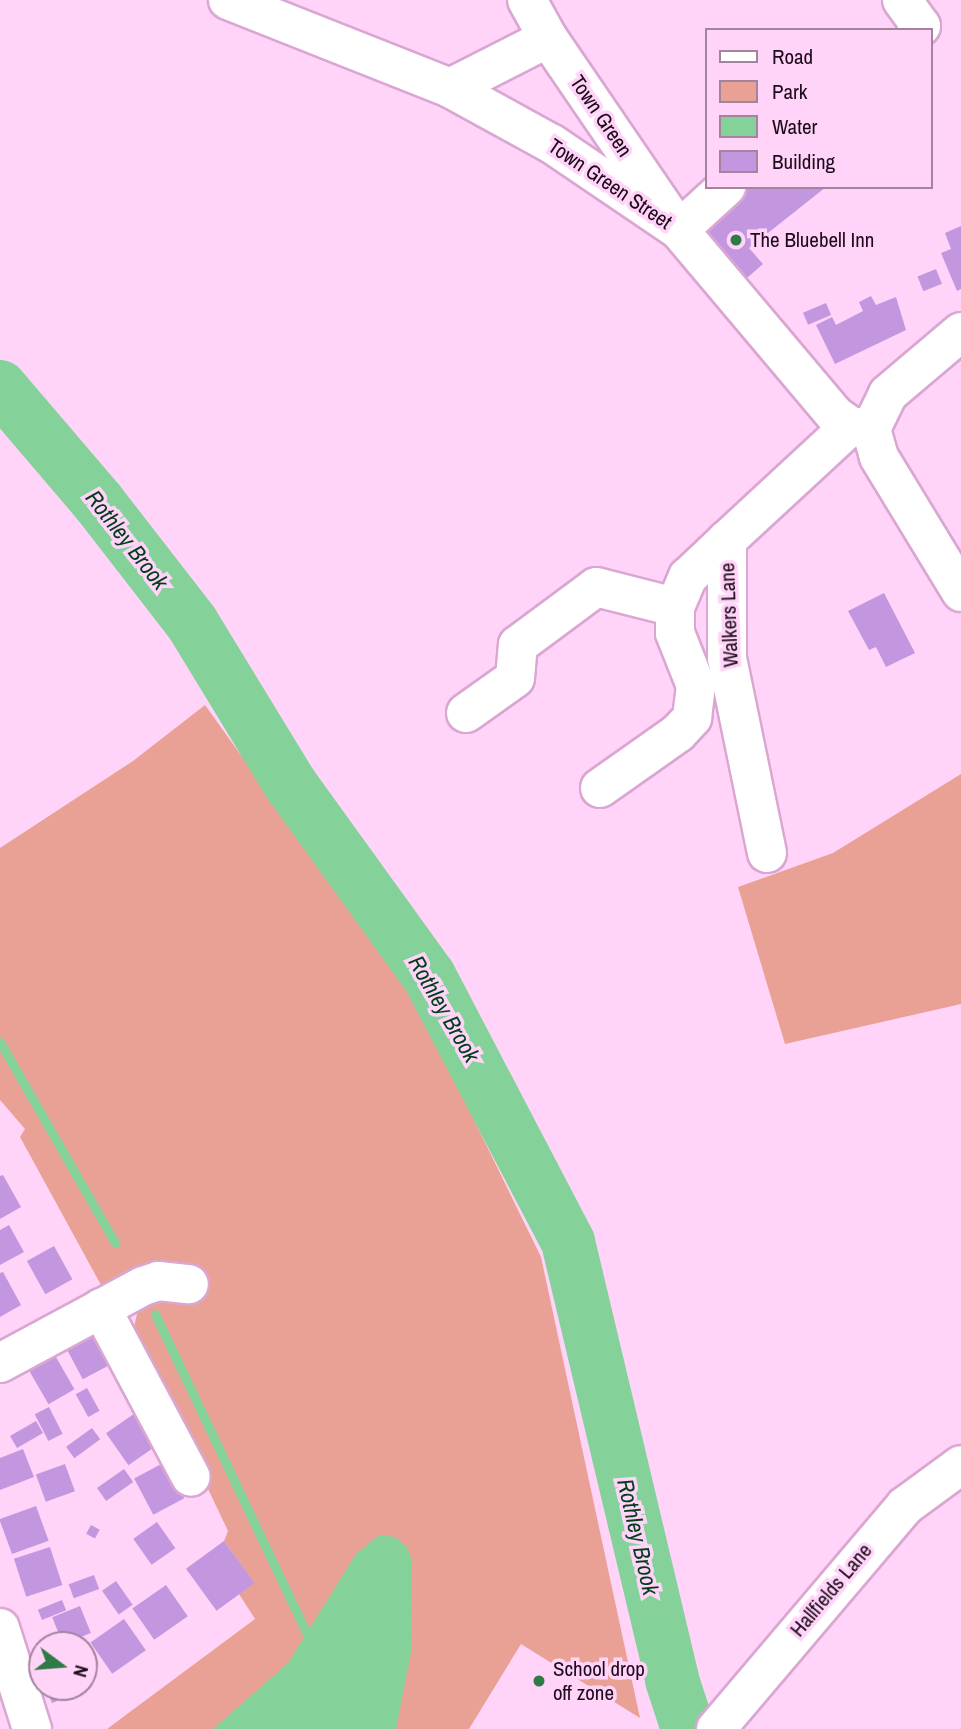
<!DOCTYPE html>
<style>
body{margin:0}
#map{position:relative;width:961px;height:1729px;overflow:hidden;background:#ffd4f8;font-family:"Archivo Narrow",sans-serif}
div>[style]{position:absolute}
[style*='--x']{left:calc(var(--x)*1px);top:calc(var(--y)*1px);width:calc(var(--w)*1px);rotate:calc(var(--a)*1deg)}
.green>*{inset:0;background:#e8a194}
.water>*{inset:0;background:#84d299}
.stream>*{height:9px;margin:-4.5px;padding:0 4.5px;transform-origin:4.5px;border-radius:4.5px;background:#84d299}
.river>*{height:54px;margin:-27px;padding:0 27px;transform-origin:27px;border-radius:27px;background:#84d299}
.building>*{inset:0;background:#c397e0;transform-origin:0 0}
.roads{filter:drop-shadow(2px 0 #daa6d2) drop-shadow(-2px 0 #daa6d2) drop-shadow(0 2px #daa6d2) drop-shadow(0 -2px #daa6d2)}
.minor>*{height:38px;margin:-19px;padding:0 19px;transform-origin:19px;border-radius:19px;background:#fff}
.dots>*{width:19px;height:19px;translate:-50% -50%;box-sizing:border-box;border:4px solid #ffd4f8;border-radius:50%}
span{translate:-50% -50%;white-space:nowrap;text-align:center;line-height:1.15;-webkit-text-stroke:7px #ffd4f8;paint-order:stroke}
.street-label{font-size:21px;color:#1c0a1a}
.poi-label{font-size:21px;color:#1c0a1a}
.left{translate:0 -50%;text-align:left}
.water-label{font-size:23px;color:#003e1a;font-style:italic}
.legend{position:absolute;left:705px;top:28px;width:228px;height:161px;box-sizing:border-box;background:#ffd4f8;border:2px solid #a4839f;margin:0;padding:9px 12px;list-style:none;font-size:21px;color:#1c0a1a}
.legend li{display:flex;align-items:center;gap:14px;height:35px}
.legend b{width:35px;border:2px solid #a4839f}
.north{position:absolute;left:28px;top:1631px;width:70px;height:70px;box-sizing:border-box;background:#ffd4f8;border:2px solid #a4839f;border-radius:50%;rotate:106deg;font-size:19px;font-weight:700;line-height:28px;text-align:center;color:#1c0a1a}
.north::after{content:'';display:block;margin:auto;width:24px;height:32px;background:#307a48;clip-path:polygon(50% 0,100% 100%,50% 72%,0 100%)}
</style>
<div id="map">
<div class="green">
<div style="clip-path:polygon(205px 705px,413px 995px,541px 1257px,640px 1718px,521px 1644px,469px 1729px,107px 1729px,255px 1619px,239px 1594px,254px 1583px,224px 1541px,228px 1531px,133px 1331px,138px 1310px,153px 1298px,136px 1267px,101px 1285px,20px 1137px,25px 1129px,0 1100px,0 848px,133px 761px)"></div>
<div style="clip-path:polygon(961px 774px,961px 1004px,785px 1044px,738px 887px,833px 853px)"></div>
</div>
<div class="water">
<div style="clip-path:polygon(379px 1535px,395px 1537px,407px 1547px,412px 1561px,411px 1652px,396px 1729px,213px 1729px,288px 1663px,356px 1554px)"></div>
</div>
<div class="stream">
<div style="--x:0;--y:1042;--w:232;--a:60.2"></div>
<div style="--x:155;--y:1314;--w:357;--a:64.6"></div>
</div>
<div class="river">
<div style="--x:0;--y:387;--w:153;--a:49.5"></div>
<div style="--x:99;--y:503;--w:152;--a:52.2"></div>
<div style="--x:192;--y:623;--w:190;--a:58.6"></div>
<div style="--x:291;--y:785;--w:236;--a:54.2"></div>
<div style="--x:429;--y:976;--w:300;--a:62.4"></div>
<div style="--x:568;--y:1242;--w:450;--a:76.6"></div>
<div style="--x:672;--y:1680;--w:52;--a:71.9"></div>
</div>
<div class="building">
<div style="clip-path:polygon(749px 187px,826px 187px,749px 248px,763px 264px,747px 278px,705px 231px)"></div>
<div style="clip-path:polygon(961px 226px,961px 289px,957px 291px,941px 253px,951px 249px,945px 233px)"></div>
<div style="left:936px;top:269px;width:16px;height:20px;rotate:68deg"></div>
<div style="clip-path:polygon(871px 296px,876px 305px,896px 297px,906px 330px,835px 364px,816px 325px,832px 317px,836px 325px,863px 311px,859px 302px)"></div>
<div style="left:826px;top:303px;width:13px;height:25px;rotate:67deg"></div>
<div style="clip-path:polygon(884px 593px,915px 653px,886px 667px,876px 647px,869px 650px,848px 611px)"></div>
<div style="clip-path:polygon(3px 1175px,21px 1207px,0 1219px,0 1176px)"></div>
<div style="clip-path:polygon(9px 1225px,24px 1252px,0 1265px,0 1230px)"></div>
<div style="left:54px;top:1246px;width:38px;height:31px;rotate:61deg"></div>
<div style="clip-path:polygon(3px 1272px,21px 1305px,0 1317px,0 1273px)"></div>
<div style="left:90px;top:1329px;width:41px;height:30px;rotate:62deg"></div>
<div style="left:53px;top:1352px;width:43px;height:30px;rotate:60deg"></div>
<div style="left:87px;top:1388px;width:26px;height:13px;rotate:61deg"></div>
<div style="left:49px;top:1407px;width:30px;height:16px;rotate:63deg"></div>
<div style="left:138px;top:1411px;width:39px;height:39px;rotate:55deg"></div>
<div style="left:36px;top:1421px;width:14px;height:30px;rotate:60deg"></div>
<div style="left:92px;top:1428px;width:14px;height:32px;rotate:54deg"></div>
<div style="clip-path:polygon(23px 1449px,34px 1477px,0 1490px,0 1458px)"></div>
<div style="left:165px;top:1462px;width:41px;height:35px;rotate:62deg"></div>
<div style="left:65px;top:1464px;width:29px;height:31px;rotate:70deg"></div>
<div style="left:124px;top:1469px;width:16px;height:33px;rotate:55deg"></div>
<div style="left:36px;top:1506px;width:37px;height:39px;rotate:70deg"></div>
<div style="left:157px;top:1522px;width:32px;height:29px;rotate:55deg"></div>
<div style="left:91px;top:1525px;width:10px;height:10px;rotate:29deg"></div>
<div style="left:224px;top:1541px;width:52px;height:47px;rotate:54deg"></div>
<div style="left:50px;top:1547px;width:40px;height:38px;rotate:72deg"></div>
<div style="left:94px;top:1575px;width:15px;height:27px;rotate:70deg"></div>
<div style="left:116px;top:1581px;width:29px;height:17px;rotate:55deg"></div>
<div style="left:166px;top:1585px;width:38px;height:41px;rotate:55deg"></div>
<div style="left:62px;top:1600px;width:11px;height:26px;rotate:68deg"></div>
<div style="left:80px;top:1606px;width:29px;height:30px;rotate:68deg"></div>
<div style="left:124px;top:1619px;width:38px;height:41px;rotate:55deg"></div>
<div style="clip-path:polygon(46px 1687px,80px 1687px,82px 1691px,52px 1703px)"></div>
</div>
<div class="roads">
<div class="minor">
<div style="--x:228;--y:0;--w:239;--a:21.6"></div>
<div style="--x:450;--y:88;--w:116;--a:28.8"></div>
<div style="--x:552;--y:144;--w:153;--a:34.1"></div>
<div style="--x:679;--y:230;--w:242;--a:49.9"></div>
<div style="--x:835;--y:415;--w:19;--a:36"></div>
<div style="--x:850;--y:426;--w:21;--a:8"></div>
<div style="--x:527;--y:0;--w:43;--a:61.1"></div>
<div style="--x:548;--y:38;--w:209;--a:55.7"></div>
<div style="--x:902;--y:0;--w:32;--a:54"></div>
<div style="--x:921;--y:26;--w:6;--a:135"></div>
<div style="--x:450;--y:88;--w:110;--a:-27"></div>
<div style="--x:679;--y:230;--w:64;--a:-42.5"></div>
<div style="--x:961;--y:332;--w:96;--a:139.7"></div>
<div style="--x:888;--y:394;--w:39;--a:116"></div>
<div style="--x:871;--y:429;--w:29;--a:74"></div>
<div style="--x:879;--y:457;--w:158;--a:58.7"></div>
<div style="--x:466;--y:713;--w:60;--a:-35.5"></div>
<div style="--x:515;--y:678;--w:33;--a:-85"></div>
<div style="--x:518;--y:645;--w:97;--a:-36.6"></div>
<div style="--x:596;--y:587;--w:81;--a:14.2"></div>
<div style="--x:600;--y:788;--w:95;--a:-35.2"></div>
<div style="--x:678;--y:733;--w:21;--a:-47"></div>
<div style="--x:692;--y:718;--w:32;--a:-83"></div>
<div style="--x:696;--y:686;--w:57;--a:-111.6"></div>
<div style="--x:675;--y:633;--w:26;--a:-90"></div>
<div style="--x:675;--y:607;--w:33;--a:-67"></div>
<div style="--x:688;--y:577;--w:54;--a:-43.5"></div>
<div style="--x:767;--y:853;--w:199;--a:-101.6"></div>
<div style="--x:727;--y:658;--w:118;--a:-90"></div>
<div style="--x:727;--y:540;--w:168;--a:-42.8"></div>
<div style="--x:101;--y:1308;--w:191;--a:62"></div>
<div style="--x:0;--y:1363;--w:162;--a:-28.3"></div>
<div style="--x:143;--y:1286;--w:16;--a:-18"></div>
<div style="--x:158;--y:1281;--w:31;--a:6"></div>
<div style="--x:0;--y:1628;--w:106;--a:72.4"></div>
<div style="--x:716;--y:1729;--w:292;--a:-49.7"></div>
<div style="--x:905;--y:1506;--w:69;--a:-36.2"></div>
</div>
</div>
<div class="dots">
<div style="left:736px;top:240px;background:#307a48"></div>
<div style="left:539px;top:1681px;background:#307a48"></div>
</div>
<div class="street-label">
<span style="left:601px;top:116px;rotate:56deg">Town Green</span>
<span style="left:610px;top:184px;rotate:34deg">Town Green Street</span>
<span style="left:729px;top:615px;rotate:-92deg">Walkers Lane</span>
<span style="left:831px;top:1590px;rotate:-50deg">Hallfields Lane</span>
</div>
<div class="poi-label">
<span class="left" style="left:750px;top:240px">The Bluebell Inn</span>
<span class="left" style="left:553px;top:1681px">School drop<br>off zone</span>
</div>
<div class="water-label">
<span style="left:127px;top:540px;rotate:52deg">Rothley Brook</span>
<span style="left:444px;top:1009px;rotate:60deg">Rothley Brook</span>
<span style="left:638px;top:1537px;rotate:77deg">Rothley Brook</span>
</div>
<ul class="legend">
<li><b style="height:9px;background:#fff"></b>Road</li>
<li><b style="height:19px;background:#e8a194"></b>Park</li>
<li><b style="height:19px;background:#84d299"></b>Water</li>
<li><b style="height:19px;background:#c397e0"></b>Building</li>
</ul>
<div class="north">N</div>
</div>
